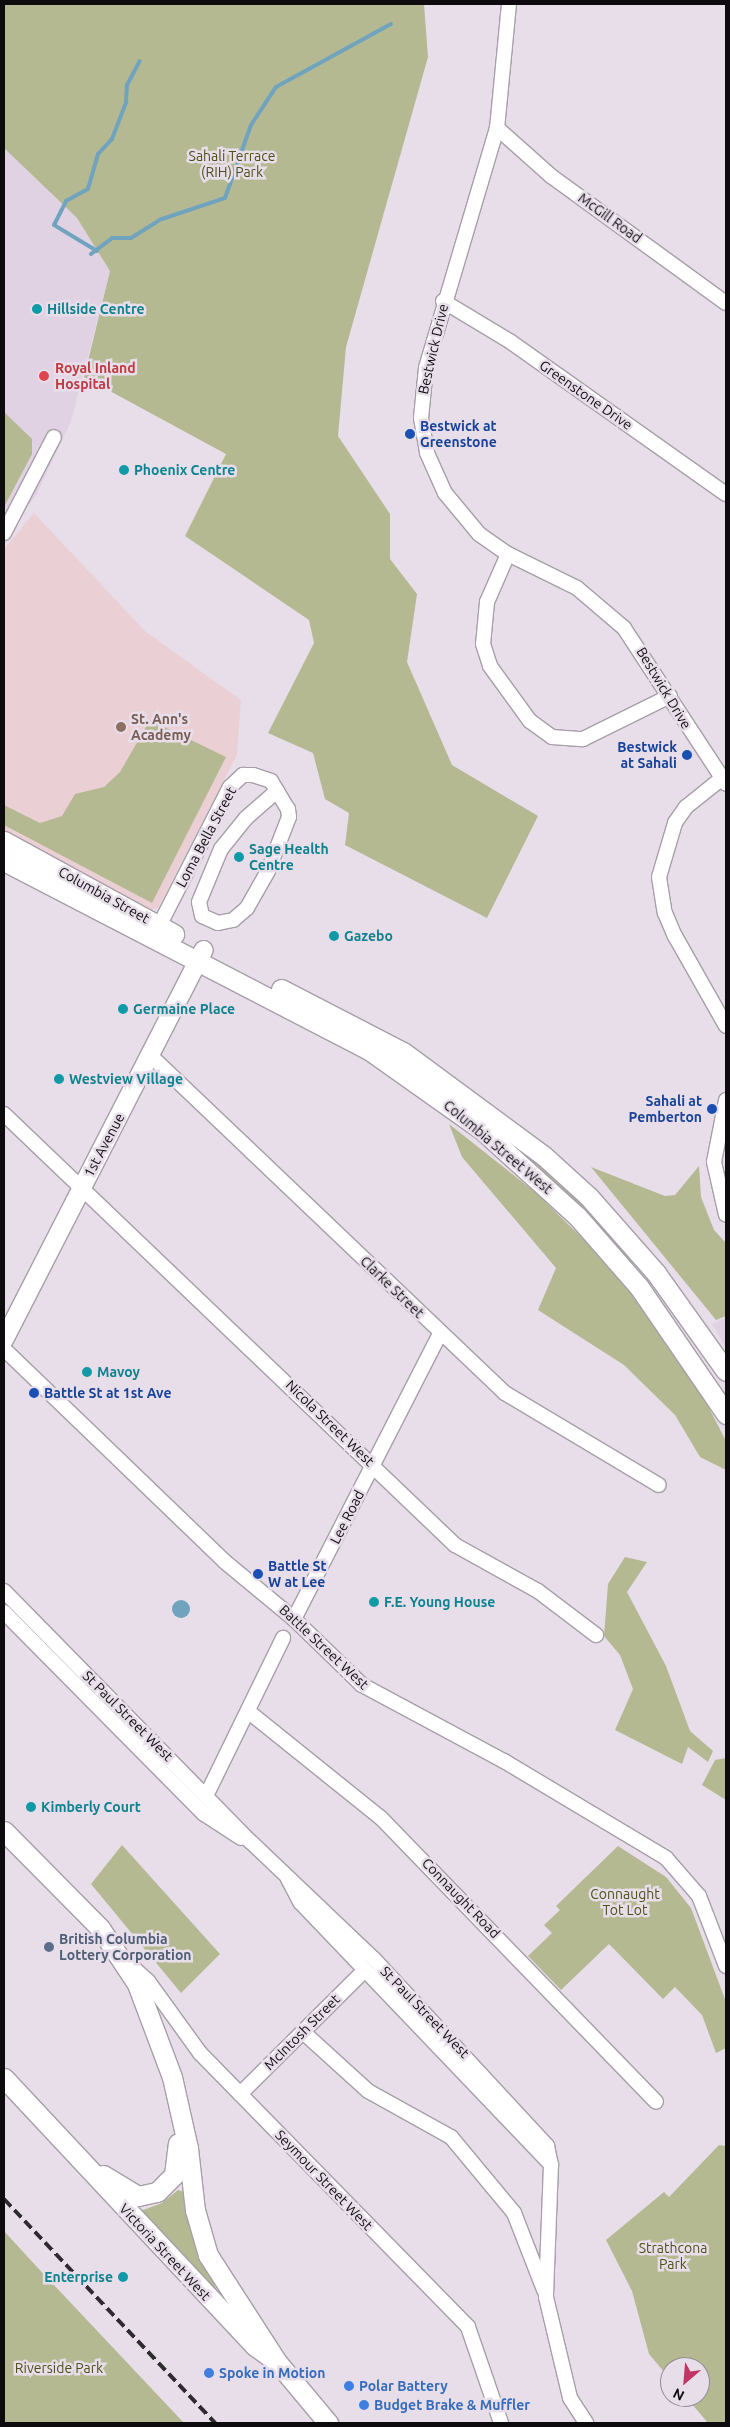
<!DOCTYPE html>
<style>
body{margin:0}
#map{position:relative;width:730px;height:2427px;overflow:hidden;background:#e8deea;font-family:Ubuntu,sans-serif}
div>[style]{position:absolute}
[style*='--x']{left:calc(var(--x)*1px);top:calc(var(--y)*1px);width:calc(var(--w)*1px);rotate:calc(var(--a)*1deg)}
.built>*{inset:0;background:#e0d1e3}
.education>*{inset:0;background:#ead0d5}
.green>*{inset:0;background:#b4b992}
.water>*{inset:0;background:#70a4be}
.round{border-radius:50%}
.stream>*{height:4px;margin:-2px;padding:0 2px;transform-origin:2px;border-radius:2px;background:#70a4be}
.roads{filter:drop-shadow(1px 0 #a79ea9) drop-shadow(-1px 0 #a79ea9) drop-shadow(0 1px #a79ea9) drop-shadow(0 -1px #a79ea9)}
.minor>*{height:14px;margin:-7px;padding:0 7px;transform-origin:7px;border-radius:7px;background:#fff}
.tertiary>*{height:18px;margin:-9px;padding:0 9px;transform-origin:9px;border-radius:9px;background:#fff}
.secondary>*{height:19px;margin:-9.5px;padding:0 9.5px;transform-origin:9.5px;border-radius:9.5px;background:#fff}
.rail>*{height:4px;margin-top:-2px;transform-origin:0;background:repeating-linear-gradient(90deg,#2e2a2f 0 10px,transparent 0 15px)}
.dots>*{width:14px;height:14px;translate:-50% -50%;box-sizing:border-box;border:2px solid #e8deea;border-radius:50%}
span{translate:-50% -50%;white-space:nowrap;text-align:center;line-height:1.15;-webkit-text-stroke:5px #e8deea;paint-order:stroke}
.park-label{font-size:14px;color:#4c5018}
.street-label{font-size:14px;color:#0e0b0f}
.culture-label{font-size:14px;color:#0d838f;font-weight:700}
.left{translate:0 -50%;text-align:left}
.right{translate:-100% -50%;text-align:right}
.health-label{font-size:14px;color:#be3a42;font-weight:700}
.transit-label{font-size:14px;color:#164399;font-weight:700}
.education-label{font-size:14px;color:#785e54;font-weight:700}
.service-label{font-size:14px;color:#4e5e75;font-weight:700}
.shop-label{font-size:14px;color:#366cbe;font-weight:700}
.frame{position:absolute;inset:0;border:5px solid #0e0b0f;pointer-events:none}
.north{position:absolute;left:660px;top:2357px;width:50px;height:50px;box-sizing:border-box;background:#e8deea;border:1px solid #918a92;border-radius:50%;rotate:207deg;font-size:14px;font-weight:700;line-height:20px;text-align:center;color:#0e0b0f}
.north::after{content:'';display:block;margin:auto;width:18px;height:22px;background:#c13463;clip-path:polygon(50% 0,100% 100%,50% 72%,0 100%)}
</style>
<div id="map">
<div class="built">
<div style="clip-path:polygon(4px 148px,77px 218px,110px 271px,71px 421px,36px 496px,4px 535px)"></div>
<div style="clip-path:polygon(726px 1317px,726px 1348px,712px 1324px)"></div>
</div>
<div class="education">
<div style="clip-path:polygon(34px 513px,145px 631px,241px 700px,237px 755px,158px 908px,151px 910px,4px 832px,4px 549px)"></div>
</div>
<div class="green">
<div style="clip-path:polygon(4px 4px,424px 4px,428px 57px,346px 347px,338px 436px,390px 514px,390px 559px,417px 594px,407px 662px,452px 765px,538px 816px,487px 918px,345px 845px,349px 813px,325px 799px,313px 753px,268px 733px,314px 643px,309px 620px,185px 536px,226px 454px,84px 377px,110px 271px,77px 218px,4px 148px)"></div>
<div style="clip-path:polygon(4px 412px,32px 439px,32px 454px,4px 507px)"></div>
<div style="clip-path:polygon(150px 720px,226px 757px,152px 903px,4px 825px,4px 805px,40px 823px,62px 816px,75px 794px,104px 787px,120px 772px)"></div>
<div style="clip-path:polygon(429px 1077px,494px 1123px,597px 1217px,655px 1283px)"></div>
<div style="clip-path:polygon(449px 1124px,535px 1192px,611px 1266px,662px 1333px,709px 1408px,726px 1441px,726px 1470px,700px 1457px,675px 1415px,624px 1365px,538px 1310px,556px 1268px,462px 1157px)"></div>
<div style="clip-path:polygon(699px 1166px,701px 1197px,714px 1230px,726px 1243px,726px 1316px,716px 1320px,591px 1167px,665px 1196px,675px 1195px)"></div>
<div style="clip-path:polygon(625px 1557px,647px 1562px,627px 1592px,666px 1666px,690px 1731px,713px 1751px,708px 1762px,688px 1747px,682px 1764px,615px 1730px,633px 1689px,620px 1655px,604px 1636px,608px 1584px)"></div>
<div style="clip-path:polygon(726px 1758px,726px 1800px,702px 1785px,715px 1760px)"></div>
<div style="clip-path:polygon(122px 1845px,220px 1954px,181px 1993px,91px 1884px)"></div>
<div style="clip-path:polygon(618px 1846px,666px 1877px,691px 1908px,726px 2002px,726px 2048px,716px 2053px,702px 2015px,675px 1987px,663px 1999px,609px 1944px,561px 1990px,528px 1956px,552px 1933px,544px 1925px,560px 1910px,556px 1906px)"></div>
<div style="clip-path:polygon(719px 2145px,726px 2146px,726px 2423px,708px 2423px,686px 2397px,700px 2397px,700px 2367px,670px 2367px,670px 2379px,649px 2354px,632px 2291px,606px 2240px,664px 2192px,669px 2197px)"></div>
<div style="clip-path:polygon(178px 2190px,184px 2192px,200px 2254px,219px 2295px,138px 2212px,162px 2203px)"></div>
<div style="clip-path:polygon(4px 2231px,37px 2267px,184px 2423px,4px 2423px)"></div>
</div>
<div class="water">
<div class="round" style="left:172px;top:1600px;width:18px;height:18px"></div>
</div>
<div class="stream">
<div style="--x:97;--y:251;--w:50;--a:-148.8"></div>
<div style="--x:54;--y:225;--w:27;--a:-63"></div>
<div style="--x:66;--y:201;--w:25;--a:-29"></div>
<div style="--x:88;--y:189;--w:36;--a:-74"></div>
<div style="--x:98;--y:154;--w:21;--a:-47"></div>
<div style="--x:112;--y:139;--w:40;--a:-69"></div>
<div style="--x:126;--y:102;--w:17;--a:-87"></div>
<div style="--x:127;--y:85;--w:27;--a:-62"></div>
<div style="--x:91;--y:254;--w:26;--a:-37"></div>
<div style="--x:112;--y:238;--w:19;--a:0"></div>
<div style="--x:131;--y:238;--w:36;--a:-32"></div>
<div style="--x:162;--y:219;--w:66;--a:-18.4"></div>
<div style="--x:225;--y:198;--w:77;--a:-70.4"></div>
<div style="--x:251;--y:125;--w:45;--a:-56.7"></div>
<div style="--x:276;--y:87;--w:131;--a:-28.7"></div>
</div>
<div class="roads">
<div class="minor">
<div style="--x:509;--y:4;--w:125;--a:95.5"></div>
<div style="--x:497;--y:128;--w:250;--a:106.5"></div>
<div style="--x:426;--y:368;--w:50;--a:95.7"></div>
<div style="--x:421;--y:418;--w:36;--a:80"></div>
<div style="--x:427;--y:453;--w:44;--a:65.8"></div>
<div style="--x:445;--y:493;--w:53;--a:50.3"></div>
<div style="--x:479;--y:534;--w:35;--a:35"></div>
<div style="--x:508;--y:554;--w:77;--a:26.2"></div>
<div style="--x:577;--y:588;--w:62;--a:40.4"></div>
<div style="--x:624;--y:628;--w:186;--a:56.8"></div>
<div style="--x:497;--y:128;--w:72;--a:41.6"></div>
<div style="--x:551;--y:176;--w:216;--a:36"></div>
<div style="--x:443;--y:301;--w:79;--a:31.1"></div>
<div style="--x:511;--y:342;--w:263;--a:35.3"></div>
<div style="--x:4;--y:533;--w:108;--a:-62.5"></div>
<div style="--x:508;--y:554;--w:52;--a:113.6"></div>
<div style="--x:487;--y:602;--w:42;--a:95.4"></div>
<div style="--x:483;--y:644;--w:23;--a:72"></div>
<div style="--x:490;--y:666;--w:68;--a:54"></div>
<div style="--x:530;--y:721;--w:27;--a:36"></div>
<div style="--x:552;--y:737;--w:31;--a:4"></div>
<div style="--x:583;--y:739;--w:97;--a:-26.3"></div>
<div style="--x:721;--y:779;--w:45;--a:141.3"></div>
<div style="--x:686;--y:807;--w:19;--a:125"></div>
<div style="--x:675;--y:823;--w:56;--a:106.5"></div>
<div style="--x:659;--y:877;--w:36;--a:81"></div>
<div style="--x:665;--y:913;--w:25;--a:67"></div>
<div style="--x:675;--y:936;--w:103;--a:60.5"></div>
<div style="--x:155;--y:934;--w:165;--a:-63"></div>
<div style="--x:230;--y:787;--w:18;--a:-43"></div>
<div style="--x:243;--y:775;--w:10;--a:0"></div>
<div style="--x:253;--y:775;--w:19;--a:18"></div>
<div style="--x:271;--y:781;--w:12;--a:59"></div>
<div style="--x:277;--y:791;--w:21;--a:59"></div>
<div style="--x:288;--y:809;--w:8;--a:83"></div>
<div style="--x:289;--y:817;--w:58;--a:111.3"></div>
<div style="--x:268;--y:871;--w:43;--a:119.6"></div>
<div style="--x:247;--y:908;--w:18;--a:139"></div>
<div style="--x:233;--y:920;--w:15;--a:169"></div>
<div style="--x:218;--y:923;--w:17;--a:-156"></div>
<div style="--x:202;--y:916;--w:14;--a:-102"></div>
<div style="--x:199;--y:902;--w:57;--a:-67.5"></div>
<div style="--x:221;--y:849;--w:40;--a:-51"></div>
<div style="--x:246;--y:818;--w:41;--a:-41.1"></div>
<div style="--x:151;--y:1056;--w:489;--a:43.6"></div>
<div style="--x:505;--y:1393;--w:179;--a:30.9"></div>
<div style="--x:726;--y:1100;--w:63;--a:101"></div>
<div style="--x:714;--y:1162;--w:54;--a:77.2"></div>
<div style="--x:4;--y:1114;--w:624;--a:43.7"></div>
<div style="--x:455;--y:1545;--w:95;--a:29"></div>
<div style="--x:538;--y:1591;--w:73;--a:37.2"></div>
<div style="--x:4;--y:1349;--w:306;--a:43.9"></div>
<div style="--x:224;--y:1561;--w:91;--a:39.6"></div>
<div style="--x:294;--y:1619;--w:95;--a:44.1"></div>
<div style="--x:362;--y:1685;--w:161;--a:28.2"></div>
<div style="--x:504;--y:1761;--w:189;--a:30.9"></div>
<div style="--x:666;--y:1858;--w:50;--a:49"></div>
<div style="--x:699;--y:1896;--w:75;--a:68.9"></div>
<div style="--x:4;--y:1591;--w:352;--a:45.5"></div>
<div style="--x:251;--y:1842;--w:170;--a:43.6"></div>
<div style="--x:374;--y:1959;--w:255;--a:47.2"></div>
<div style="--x:547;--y:2146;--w:19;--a:78"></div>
<div style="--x:551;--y:2165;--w:132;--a:92.2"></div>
<div style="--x:546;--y:2297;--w:104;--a:76.6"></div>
<div style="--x:570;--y:2398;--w:30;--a:57"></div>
<div style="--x:4;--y:1612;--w:284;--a:45.3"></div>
<div style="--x:204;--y:1814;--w:44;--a:33"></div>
<div style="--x:294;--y:1619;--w:320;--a:-62.9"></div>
<div style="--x:249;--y:1712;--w:169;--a:38.8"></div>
<div style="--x:381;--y:1818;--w:395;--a:45.9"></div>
<div style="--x:206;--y:1796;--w:176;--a:-64"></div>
<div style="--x:288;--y:1879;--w:27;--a:62"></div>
<div style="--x:301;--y:1903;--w:362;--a:46.3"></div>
<div style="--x:129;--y:1964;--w:25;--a:42"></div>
<div style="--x:148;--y:1981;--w:89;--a:54.2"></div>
<div style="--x:200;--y:2053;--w:383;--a:45.6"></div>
<div style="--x:468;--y:2327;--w:102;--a:71"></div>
<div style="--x:303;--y:2032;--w:88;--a:42.2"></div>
<div style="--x:368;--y:2091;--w:95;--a:29"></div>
<div style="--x:451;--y:2137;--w:99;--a:50.3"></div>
<div style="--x:514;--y:2213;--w:83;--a:68.7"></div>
<div style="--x:240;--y:2094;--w:175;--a:-44.8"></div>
</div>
<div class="tertiary">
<div style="--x:4;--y:1340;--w:438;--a:-62.9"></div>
</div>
<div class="secondary">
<div style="--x:4;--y:841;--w:194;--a:28.7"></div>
<div style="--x:4;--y:861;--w:411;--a:27.4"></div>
<div style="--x:369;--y:1050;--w:138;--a:35.3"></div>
<div style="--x:482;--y:1130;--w:128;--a:42.2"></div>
<div style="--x:577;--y:1216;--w:94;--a:48.9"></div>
<div style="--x:639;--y:1287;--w:154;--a:55.6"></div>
<div style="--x:281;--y:989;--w:137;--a:27.3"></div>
<div style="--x:403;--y:1052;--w:175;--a:36.4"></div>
<div style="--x:544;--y:1156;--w:61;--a:42.3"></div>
<div style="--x:589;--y:1197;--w:101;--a:48.6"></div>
<div style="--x:656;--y:1273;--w:120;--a:54.5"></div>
<div style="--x:4;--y:1831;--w:136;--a:45.3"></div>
<div style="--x:100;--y:1928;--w:67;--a:56.5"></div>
<div style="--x:137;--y:1984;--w:99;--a:69.4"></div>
<div style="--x:172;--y:2077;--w:73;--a:77.3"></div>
<div style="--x:188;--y:2148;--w:62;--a:83.6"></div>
<div style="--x:195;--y:2210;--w:47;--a:73.9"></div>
<div style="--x:208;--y:2255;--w:127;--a:57.2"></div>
<div style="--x:4;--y:2078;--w:367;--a:46.9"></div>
<div style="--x:255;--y:2346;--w:27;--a:36"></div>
<div style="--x:277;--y:2362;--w:80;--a:50.1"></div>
<div style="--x:103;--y:2175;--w:41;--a:31"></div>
<div style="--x:138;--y:2196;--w:19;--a:-12"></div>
<div style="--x:157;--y:2192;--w:24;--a:-45"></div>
<div style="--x:174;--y:2175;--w:32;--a:-83"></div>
</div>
</div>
<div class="rail">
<div style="--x:4;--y:2199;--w:308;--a:46.7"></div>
</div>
<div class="dots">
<div style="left:37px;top:309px;background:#0f9aa8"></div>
<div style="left:44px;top:376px;background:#e0444e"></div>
<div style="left:410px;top:434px;background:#1a4fb4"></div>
<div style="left:124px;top:470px;background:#0f9aa8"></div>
<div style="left:121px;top:727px;background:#8d6e63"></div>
<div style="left:687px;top:755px;background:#1a4fb4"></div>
<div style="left:239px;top:857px;background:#0f9aa8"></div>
<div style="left:334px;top:936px;background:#0f9aa8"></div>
<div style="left:123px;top:1009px;background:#0f9aa8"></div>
<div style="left:59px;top:1079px;background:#0f9aa8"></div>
<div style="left:712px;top:1109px;background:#1a4fb4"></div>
<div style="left:87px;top:1372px;background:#0f9aa8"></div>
<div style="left:34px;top:1393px;background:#1a4fb4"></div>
<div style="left:258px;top:1574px;background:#1a4fb4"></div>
<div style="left:374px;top:1602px;background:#0f9aa8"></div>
<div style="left:31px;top:1807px;background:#0f9aa8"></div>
<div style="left:49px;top:1947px;background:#5c6f8a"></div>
<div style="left:123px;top:2277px;background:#0f9aa8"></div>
<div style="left:209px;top:2373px;background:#3f7fe0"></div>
<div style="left:349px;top:2386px;background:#3f7fe0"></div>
<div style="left:364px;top:2405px;background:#3f7fe0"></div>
</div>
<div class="park-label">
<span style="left:232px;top:164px">Sahali Terrace<br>(RIH) Park</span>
<span style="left:625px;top:1902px">Connaught<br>Tot Lot</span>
<span style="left:673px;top:2256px">Strathcona<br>Park</span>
<span style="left:59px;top:2368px">Riverside Park</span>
</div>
<div class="street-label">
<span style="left:610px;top:218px;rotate:36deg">McGill Road</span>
<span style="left:433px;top:349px;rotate:-77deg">Bestwick Drive</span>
<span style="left:586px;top:395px;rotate:35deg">Greenstone Drive</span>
<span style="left:664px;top:688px;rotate:59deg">Bestwick Drive</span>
<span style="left:206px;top:837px;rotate:-62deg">Loma Bella Street</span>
<span style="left:104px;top:895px;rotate:29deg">Columbia Street</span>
<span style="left:104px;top:1145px;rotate:-62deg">1st Avenue</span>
<span style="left:498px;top:1147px;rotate:40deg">Columbia Street West</span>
<span style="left:392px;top:1287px;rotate:44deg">Clarke Street</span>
<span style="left:330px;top:1423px;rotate:44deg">Nicola Street West</span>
<span style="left:347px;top:1517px;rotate:-63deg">Lee Road</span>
<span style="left:324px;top:1647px;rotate:43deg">Battle Street West</span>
<span style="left:128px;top:1716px;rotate:45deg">St Paul Street West</span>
<span style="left:461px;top:1898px;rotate:46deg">Connaught Road</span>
<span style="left:425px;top:2012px;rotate:46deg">St Paul Street West</span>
<span style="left:302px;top:2032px;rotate:-45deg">McIntosh Street</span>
<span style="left:324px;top:2180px;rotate:46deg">Seymour Street West</span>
<span style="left:165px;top:2252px;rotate:47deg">Victoria Street West</span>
</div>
<div class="culture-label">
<span class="left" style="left:47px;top:309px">Hillside Centre</span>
<span class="left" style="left:134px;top:470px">Phoenix Centre</span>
<span class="left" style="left:249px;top:857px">Sage Health<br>Centre</span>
<span class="left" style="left:344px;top:936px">Gazebo</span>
<span class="left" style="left:133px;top:1009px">Germaine Place</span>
<span class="left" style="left:69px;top:1079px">Westview Village</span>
<span class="left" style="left:97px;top:1372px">Mavoy</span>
<span class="left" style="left:384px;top:1602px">F.E. Young House</span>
<span class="left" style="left:41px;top:1807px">Kimberly Court</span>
<span class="right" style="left:113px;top:2277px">Enterprise</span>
</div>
<div class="health-label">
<span class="left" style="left:55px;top:376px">Royal Inland<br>Hospital</span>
</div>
<div class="transit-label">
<span class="left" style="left:420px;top:434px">Bestwick at<br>Greenstone</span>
<span class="right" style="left:677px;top:755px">Bestwick<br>at Sahali</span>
<span class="right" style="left:702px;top:1109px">Sahali at<br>Pemberton</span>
<span class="left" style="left:44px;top:1393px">Battle St at 1st Ave</span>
<span class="left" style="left:268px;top:1574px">Battle St<br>W at Lee</span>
</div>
<div class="education-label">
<span class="left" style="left:131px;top:727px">St. Ann's<br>Academy</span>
</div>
<div class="service-label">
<span class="left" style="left:59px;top:1947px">British Columbia<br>Lottery Corporation</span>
</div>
<div class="shop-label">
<span class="left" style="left:219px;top:2373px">Spoke in Motion</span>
<span class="left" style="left:359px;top:2386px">Polar Battery</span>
<span class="left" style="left:374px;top:2405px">Budget Brake &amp; Muffler</span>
</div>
<div class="frame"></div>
<div class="north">N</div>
</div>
